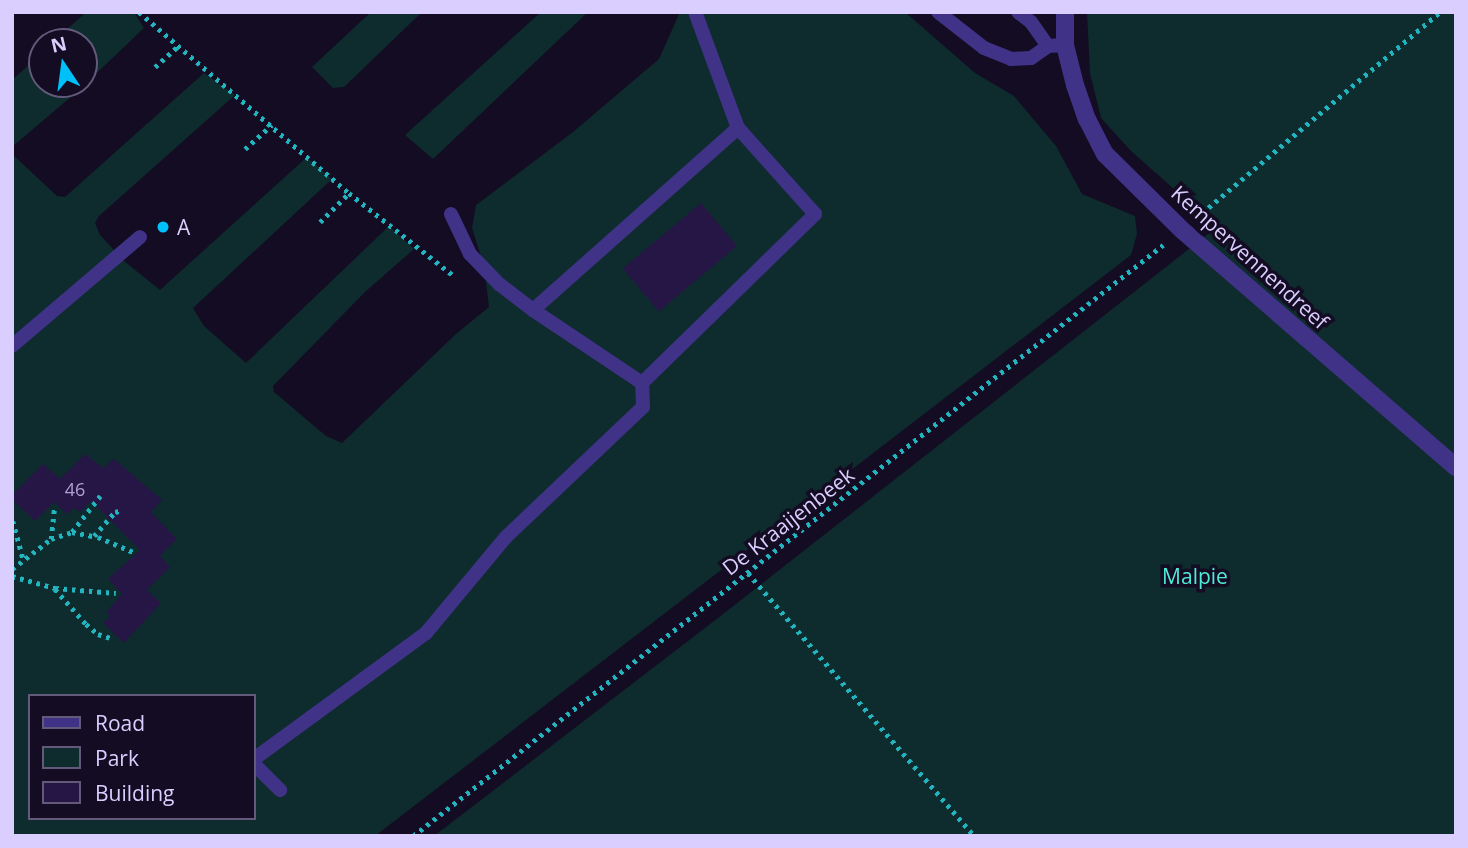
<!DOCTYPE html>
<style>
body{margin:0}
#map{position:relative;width:1468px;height:848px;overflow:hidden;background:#130c23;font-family:"Open Sans",sans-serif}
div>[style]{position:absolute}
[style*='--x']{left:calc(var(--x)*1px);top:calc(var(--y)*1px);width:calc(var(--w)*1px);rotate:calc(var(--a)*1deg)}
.green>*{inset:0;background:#0e2b2e}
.building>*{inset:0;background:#261646;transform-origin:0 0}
.path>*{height:4.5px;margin-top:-2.25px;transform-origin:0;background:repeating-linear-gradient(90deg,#22b4bf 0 3.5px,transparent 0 8.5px)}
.lane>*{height:14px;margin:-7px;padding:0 7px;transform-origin:7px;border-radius:7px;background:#403287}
.street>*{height:18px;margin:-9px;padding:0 9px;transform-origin:9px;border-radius:9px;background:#403287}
.dots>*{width:19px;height:19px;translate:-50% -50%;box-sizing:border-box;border:4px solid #130c23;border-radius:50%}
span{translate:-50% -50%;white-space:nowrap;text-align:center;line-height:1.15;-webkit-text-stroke:7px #130c23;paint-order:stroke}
.number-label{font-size:18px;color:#ada0d1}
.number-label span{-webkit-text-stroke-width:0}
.poi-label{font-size:21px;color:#daceff}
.left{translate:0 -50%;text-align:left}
.street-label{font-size:21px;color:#daceff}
.park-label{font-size:21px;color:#4eebd8}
.frame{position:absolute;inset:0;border:14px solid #daceff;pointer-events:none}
.legend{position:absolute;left:28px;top:694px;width:228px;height:126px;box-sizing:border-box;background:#130c23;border:2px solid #635a7b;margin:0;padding:9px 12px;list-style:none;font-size:21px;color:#daceff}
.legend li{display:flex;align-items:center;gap:14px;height:35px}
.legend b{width:35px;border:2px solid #635a7b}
.north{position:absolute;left:28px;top:28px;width:70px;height:70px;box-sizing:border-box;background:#130c23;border:2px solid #635a7b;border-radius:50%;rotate:347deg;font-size:19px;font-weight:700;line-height:28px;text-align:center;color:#daceff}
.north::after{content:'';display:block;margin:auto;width:24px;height:32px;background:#00c0f9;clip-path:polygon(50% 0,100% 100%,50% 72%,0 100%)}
</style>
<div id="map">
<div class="green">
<div style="clip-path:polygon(86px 12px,134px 12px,144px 28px,79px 90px,12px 147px,12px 80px,42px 53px,42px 84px,84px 84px,84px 42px,53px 42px)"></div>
<div style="clip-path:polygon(371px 12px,422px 12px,344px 87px,333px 88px,312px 67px)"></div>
<div style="clip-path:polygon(541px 12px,588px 12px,433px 159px,405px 135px)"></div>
<div style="clip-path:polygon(evenodd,680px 12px,905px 12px,975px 73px,1014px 96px,1056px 146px,1082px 194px,1135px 216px,1137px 234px,1131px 255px,375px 836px,12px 836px,12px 154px,57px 196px,65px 197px,204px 73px,235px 95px,99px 216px,95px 223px,100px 235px,124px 261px,160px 290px,307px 157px,332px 179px,193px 308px,204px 326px,246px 363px,389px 226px,414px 249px,365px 292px,273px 386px,274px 392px,326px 436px,342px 443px,456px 334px,489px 307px,484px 266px,472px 228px,476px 205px,573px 132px,659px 59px,680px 12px,30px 696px,254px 696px,254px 818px,30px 818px,30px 696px)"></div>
<div style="clip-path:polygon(1087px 12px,1456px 12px,1456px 836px,434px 836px,718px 618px,1217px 227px,1131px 151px,1101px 118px,1090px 73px)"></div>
</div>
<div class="building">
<div style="left:701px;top:203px;width:56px;height:102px;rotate:50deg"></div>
<div style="clip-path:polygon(85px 454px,103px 468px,114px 459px,162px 500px,151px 512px,177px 539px,160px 556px,170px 567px,147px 590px,161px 603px,124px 643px,103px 623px,110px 616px,106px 612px,122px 594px,108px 579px,140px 550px,91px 501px,80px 512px,74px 508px,67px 514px,54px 502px,35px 521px,12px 499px,12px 495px,43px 464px,60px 479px)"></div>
</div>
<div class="path">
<div style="--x:139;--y:12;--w:277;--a:40.8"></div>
<div style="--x:349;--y:193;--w:134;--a:38.3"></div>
<div style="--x:155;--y:67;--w:31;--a:-42"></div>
<div style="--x:245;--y:149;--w:36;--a:-42"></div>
<div style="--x:1202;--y:213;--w:312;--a:-40.2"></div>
<div style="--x:320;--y:222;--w:41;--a:-45"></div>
<div style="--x:13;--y:521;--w:38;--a:75"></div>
<div style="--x:72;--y:532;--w:46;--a:-52.1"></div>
<div style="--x:94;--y:536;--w:32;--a:-49"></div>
<div style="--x:115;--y:512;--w:8;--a:-14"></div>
<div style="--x:51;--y:539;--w:31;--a:-84"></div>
<div style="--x:12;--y:569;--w:49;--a:-37.6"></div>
<div style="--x:51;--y:539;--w:22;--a:-18"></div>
<div style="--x:72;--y:532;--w:26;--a:11"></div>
<div style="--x:98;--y:537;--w:38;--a:23"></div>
<div style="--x:748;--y:573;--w:347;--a:49.3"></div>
<div style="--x:12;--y:576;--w:45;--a:15.6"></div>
<div style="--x:55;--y:588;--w:61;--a:4.7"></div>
<div style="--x:55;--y:589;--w:47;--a:48.5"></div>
<div style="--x:86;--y:624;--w:16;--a:40"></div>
<div style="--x:98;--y:634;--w:14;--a:17"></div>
<div style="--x:413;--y:836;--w:955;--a:-38.24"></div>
</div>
<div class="lane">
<div style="--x:938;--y:12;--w:58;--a:38"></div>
<div style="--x:984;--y:48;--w:29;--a:22"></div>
<div style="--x:1011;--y:59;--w:20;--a:-3"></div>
<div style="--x:1031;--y:58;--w:21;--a:-35"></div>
<div style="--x:1048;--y:46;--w:17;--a:-3"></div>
<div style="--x:1018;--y:12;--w:16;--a:38"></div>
<div style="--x:1031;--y:22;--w:29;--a:55"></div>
<div style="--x:451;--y:214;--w:44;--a:64.6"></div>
<div style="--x:470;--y:254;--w:42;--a:46"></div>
<div style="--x:499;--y:284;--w:43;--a:37.4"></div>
<div style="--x:12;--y:346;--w:168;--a:-40.4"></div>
<div style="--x:642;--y:383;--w:131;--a:-146.2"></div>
<div style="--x:533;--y:310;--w:274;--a:-41.6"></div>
<div style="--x:254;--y:759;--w:213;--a:-36.2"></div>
<div style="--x:426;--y:633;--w:125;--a:-50.2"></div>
<div style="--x:506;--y:537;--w:189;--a:-43.5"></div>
<div style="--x:643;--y:407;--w:24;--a:-92"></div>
<div style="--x:642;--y:383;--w:242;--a:-44.3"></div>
<div style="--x:815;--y:214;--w:115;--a:-131.8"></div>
<div style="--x:738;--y:128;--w:124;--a:-110.3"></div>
<div style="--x:254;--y:764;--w:37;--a:45"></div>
</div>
<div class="street">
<div style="--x:1065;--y:12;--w:33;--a:90"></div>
<div style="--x:1065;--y:45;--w:41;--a:76"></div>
<div style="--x:1075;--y:85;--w:36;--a:71"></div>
<div style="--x:1087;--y:119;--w:39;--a:63"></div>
<div style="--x:1105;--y:154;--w:108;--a:44.6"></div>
<div style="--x:1182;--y:230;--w:362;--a:40.9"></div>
</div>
<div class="dots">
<div style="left:163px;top:227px;background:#00c0f9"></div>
</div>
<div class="number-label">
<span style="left:75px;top:489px">46</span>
</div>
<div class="poi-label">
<span class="left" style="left:177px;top:227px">A</span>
</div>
<div class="street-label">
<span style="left:1250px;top:257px;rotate:42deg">Kempervennendreef</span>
<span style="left:788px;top:521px;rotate:-38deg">De Kraaijenbeek</span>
</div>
<div class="park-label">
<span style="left:1195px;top:576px">Malpie</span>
</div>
<div class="frame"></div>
<ul class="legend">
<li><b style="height:9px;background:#403287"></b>Road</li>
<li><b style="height:19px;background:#0e2b2e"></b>Park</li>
<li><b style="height:19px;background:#261646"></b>Building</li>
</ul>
<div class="north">N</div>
</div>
